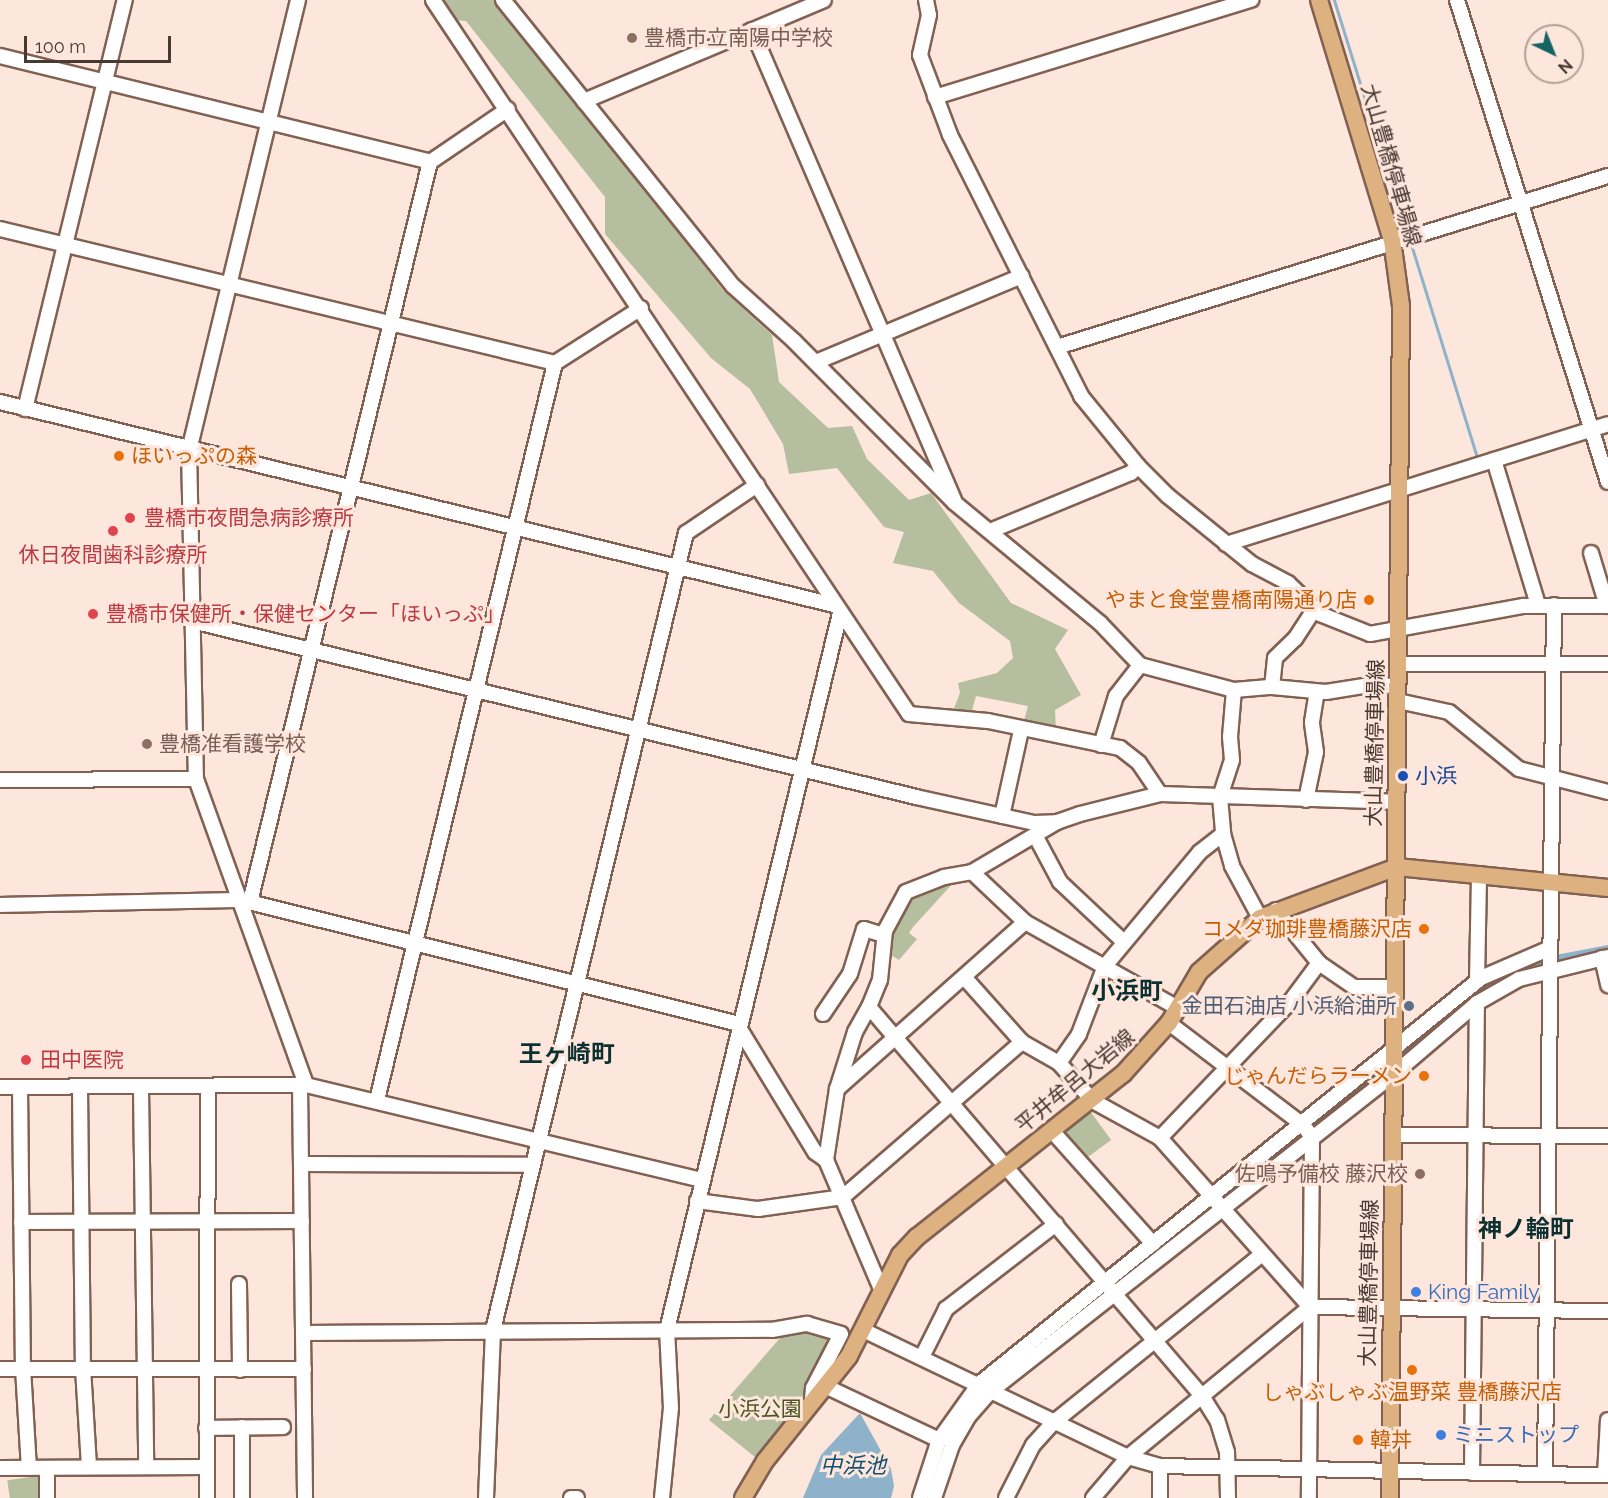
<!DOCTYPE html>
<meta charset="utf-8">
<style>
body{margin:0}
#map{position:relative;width:1608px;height:1498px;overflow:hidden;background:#fde6dc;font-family:Raleway,"Noto Sans JP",sans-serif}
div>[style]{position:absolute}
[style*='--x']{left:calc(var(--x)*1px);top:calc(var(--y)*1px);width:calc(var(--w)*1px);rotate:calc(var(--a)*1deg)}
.green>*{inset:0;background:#b5be9e;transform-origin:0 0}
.water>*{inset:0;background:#8eb2c9}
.stream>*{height:3px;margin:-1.5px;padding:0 1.5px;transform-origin:1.5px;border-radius:1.5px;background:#8eb2c9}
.roads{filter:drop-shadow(2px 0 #826153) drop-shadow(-2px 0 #826153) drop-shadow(0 2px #826153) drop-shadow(0 -2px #826153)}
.minor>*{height:14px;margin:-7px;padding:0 7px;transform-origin:7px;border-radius:7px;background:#fff}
.major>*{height:16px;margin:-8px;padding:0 8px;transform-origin:8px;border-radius:8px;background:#ddb280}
.dots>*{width:16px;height:16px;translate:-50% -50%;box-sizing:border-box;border:3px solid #fde6dc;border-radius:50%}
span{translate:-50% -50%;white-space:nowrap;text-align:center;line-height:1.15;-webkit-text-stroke:6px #fde6dc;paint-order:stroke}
.education-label{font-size:21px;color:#785e54}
.left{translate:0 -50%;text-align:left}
.right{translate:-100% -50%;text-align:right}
.street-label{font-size:21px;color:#483933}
.food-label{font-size:21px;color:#c56008}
.health-label{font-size:21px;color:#be3a42}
.transit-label{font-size:21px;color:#164399}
.service-label{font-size:21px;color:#4e5e75}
.shop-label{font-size:21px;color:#366cbe}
.park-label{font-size:21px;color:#4b5720}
.water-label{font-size:22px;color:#115070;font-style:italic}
.quarter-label{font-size:24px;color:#0c3030;font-weight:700}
.north{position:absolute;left:1524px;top:24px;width:60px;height:60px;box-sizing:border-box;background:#fde6dc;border:2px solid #b5a198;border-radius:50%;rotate:137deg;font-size:16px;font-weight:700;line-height:24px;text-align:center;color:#483933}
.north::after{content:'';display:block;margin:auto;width:21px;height:27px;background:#156463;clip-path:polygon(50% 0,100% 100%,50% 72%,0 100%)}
.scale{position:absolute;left:24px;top:36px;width:147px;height:27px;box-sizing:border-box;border:3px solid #483933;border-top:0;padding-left:8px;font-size:18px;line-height:21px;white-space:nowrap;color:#483933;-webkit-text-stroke:4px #fde6dc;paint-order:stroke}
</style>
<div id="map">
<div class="green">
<div style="clip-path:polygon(438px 0,496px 0,723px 290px,772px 335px,779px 382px,828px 428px,852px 426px,867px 459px,909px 500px,931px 493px,1011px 603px,1068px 630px,1055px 649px,1081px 695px,1055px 710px,1056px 732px,1023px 724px,1028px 706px,976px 696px,971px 714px,952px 713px,960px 693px,958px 683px,997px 673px,1013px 658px,1010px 641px,959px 603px,933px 571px,893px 563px,904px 532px,884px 527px,837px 468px,789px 474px,783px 444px,750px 389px,711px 358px,605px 234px,605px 197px,466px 21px,452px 20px)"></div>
<div style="clip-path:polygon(955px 881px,913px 927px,909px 933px,917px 939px,899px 960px,891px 955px,893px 933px,915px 896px)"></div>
<div style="left:1090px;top:1111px;width:36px;height:35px;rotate:54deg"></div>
<div style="clip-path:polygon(807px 1326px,837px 1333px,809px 1396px,760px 1461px,709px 1420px,787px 1330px)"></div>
<div style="left:38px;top:1476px;width:22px;height:31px;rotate:82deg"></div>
</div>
<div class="water">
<div style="clip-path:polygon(1608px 945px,1608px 952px,1534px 968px,1445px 1025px,1440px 1019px,1493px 978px,1545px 957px)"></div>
<div style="clip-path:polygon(860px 1413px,891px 1469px,894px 1486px,891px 1498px,803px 1498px,821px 1455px)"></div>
</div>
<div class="stream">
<div style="--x:1334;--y:0;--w:246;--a:72.7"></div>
<div style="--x:918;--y:35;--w:25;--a:102"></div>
<div style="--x:913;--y:59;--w:65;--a:68.2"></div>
<div style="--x:1527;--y:208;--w:24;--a:-17"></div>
<div style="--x:1410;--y:241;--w:229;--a:72.8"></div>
<div style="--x:1411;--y:245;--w:112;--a:-17.6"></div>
<div style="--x:1081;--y:406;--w:21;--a:51"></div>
<div style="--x:1176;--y:511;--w:80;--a:38.9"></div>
<div style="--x:1400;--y:1055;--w:57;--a:-39.3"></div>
<div style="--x:1310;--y:1129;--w:101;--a:-39.4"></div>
<div style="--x:1221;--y:1200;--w:107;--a:-38.6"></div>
<div style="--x:1113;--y:1286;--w:128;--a:-38.7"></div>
</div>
<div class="roads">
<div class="minor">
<div style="--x:298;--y:0;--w:462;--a:103.6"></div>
<div style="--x:189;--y:449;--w:330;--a:88.8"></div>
<div style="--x:196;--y:779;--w:325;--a:70.2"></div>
<div style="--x:433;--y:0;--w:858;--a:56.31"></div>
<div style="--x:909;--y:714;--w:79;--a:5.1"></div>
<div style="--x:988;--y:721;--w:135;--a:11.6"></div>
<div style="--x:1120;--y:748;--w:24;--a:38"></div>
<div style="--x:1139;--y:763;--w:37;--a:56"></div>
<div style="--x:503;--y:0;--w:367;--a:51.2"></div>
<div style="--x:733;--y:286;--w:82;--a:42"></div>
<div style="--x:794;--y:341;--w:228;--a:45.2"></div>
<div style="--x:955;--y:503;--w:188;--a:39.6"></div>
<div style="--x:1100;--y:623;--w:58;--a:46.4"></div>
<div style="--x:1140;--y:665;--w:97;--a:14.9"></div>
<div style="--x:1234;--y:690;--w:38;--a:-5"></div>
<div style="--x:1272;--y:687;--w:54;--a:5.3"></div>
<div style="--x:1326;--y:692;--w:45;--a:-9"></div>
<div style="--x:1370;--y:685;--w:28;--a:2"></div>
<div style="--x:926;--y:0;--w:15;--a:79"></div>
<div style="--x:929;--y:15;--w:41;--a:102.7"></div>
<div style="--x:920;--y:55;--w:85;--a:69.4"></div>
<div style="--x:950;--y:135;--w:292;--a:63.3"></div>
<div style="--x:1081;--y:396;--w:90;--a:50.8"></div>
<div style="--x:1138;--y:466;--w:42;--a:45"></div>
<div style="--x:1168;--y:496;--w:108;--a:39"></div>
<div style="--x:1252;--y:564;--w:41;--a:27.8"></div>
<div style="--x:1288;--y:583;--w:45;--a:44.1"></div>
<div style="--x:1320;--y:614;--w:54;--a:21.8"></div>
<div style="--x:1370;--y:634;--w:156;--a:-10.4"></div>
<div style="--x:1523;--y:606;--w:85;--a:0"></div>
<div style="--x:1457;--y:0;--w:505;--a:72.61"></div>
<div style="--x:752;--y:30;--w:512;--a:66.74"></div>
<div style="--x:0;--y:56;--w:443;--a:13.8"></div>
<div style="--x:935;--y:97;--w:331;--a:-17.1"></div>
<div style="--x:584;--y:101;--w:260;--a:-22.8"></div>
<div style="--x:0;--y:229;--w:571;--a:13.57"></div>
<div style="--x:555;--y:363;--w:102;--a:-32.6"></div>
<div style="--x:1057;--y:347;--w:577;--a:-17.24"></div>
<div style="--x:816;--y:362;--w:223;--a:-22.7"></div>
<div style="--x:0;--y:402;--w:858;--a:13.68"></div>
<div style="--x:25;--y:409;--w:421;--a:-76.3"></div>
<div style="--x:1494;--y:460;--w:152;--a:73.1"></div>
<div style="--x:990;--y:531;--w:152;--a:-22.4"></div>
<div style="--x:1131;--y:473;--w:10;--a:-45"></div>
<div style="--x:1226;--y:544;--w:400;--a:-17.4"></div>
<div style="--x:1591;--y:553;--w:55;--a:73.2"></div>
<div style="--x:192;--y:621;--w:745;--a:13.66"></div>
<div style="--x:916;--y:797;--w:121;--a:12.4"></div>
<div style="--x:1034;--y:823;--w:23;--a:-2"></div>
<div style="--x:1399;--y:664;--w:209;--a:0"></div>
<div style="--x:1272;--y:687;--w:29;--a:-84"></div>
<div style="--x:1275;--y:658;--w:28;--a:-44"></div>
<div style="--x:1295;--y:639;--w:37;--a:-57"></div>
<div style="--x:1234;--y:690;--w:47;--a:94.9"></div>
<div style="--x:1230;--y:737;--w:23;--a:85"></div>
<div style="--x:1232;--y:760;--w:39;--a:108"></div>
<div style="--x:1220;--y:797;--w:37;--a:85"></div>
<div style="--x:1223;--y:834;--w:33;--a:74"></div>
<div style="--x:1232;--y:866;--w:59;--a:61.7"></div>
<div style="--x:1398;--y:701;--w:52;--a:12.2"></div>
<div style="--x:1449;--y:712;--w:90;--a:39.2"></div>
<div style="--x:1519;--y:769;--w:92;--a:14.5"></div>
<div style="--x:1101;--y:745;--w:51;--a:-73"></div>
<div style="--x:1116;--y:696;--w:39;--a:-52"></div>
<div style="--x:0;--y:780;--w:196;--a:-0.3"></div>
<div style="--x:1306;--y:800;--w:49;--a:-78.2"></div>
<div style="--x:1316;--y:752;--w:30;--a:-98"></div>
<div style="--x:1312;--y:722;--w:30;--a:-81"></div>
<div style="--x:1002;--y:816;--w:88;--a:-77.5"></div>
<div style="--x:1036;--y:837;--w:51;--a:61.9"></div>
<div style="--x:1060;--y:882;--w:88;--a:43.2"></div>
<div style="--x:972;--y:872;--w:73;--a:43.3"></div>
<div style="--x:1025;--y:922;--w:173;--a:29.4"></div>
<div style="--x:250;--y:902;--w:762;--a:-76.33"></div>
<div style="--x:430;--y:162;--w:94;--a:-34.2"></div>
<div style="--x:0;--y:905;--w:241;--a:-1.2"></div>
<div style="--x:241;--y:900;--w:513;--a:13.98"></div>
<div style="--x:1276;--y:910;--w:68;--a:50.9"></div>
<div style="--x:1319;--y:963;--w:42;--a:34.4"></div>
<div style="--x:1354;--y:987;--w:41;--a:0"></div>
<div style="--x:1602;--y:958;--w:28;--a:77"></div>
<div style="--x:964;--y:977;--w:87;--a:48.3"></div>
<div style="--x:1022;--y:1042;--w:43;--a:29.6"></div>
<div style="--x:1059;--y:1063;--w:51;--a:48.2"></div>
<div style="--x:1093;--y:1101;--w:77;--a:28.9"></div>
<div style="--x:1160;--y:1138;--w:226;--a:48.4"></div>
<div style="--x:1477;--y:981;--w:107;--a:-88.9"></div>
<div style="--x:823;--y:1014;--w:48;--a:-56"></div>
<div style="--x:850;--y:974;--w:47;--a:-72.7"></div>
<div style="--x:864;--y:929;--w:21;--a:17"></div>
<div style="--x:1169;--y:1023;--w:168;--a:37.3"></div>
<div style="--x:1303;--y:1125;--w:15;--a:53"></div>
<div style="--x:1312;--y:1137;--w:361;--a:90.5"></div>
<div style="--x:738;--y:1026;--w:148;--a:58.6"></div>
<div style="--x:815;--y:1152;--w:14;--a:36"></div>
<div style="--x:826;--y:1160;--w:140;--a:66.9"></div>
<div style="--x:1059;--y:1063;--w:35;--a:-55"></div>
<div style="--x:1079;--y:1034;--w:73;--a:-69.1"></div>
<div style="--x:1105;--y:966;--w:148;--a:-50.2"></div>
<div style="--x:1200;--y:852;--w:29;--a:-38"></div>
<div style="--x:300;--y:1085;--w:413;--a:89.3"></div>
<div style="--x:0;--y:1087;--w:306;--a:-0.4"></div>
<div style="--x:306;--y:1085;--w:407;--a:13.5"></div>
<div style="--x:20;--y:1087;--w:281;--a:89.4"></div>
<div style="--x:23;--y:1368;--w:100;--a:86.6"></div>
<div style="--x:80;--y:1088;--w:280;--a:89.4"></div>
<div style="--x:83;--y:1368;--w:99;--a:86.5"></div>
<div style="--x:141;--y:1089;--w:378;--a:89.2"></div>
<div style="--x:837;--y:1089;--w:60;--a:-72.5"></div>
<div style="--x:855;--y:1032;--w:29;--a:-61"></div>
<div style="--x:377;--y:1100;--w:758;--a:-76.42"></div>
<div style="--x:1053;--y:1132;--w:150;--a:48.2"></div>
<div style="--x:1394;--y:1135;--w:214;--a:0.3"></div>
<div style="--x:1160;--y:1138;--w:188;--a:-46.3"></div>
<div style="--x:1290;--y:1002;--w:49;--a:-53.4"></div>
<div style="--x:826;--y:1160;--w:72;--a:-81.2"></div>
<div style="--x:837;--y:1089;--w:251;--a:-41.6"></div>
<div style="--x:301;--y:1164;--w:231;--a:0.2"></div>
<div style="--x:697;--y:1201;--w:62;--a:7.5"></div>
<div style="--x:758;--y:1209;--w:86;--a:-8"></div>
<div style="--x:843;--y:1197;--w:237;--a:-40.9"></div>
<div style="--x:21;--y:1222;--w:281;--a:-0.2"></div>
<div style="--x:239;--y:1284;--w:86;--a:89.3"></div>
<div style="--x:863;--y:1330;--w:294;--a:25.6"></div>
<div style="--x:1128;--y:1457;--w:33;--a:16"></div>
<div style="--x:1160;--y:1466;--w:448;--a:1.2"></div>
<div style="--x:304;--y:1333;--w:468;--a:-0.4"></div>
<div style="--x:772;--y:1330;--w:36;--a:-10"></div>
<div style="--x:807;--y:1324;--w:35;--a:16"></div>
<div style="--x:841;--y:1334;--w:61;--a:117.4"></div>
<div style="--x:813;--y:1388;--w:11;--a:95"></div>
<div style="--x:922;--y:1357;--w:54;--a:-63.4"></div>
<div style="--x:946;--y:1309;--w:139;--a:-37.7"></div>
<div style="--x:0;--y:1369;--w:304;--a:0"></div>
<div style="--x:825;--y:1386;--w:126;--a:25.3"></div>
<div style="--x:242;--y:1427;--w:71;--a:90"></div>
<div style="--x:206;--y:1428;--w:77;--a:-0.7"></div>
<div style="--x:0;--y:1468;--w:206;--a:-0.3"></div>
<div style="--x:47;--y:1468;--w:30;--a:90"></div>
<div style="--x:1472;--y:1473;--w:470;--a:-89.4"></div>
<div style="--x:1545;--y:1474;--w:869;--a:-89.41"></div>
<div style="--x:1605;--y:1475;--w:55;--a:-86.9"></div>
<div style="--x:207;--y:1498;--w:410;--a:-89.9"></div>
<div style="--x:486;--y:1498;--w:168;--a:-87.6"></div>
<div style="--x:493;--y:1330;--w:820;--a:-76.39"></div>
<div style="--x:686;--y:533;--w:86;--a:-34.1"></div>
<div style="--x:571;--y:1498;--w:6;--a:0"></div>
<div style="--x:662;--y:1498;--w:90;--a:-84.3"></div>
<div style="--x:671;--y:1408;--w:78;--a:-92.9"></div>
<div style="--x:667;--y:1330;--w:738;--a:-76.43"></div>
<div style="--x:920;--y:1498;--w:61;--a:-71.9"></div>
<div style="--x:939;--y:1440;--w:69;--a:-54.5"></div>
<div style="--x:979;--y:1384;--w:646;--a:-38.96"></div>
<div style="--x:1481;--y:978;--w:73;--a:-23.4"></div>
<div style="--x:934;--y:1498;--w:56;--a:-71.2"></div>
<div style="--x:952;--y:1445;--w:34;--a:-60"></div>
<div style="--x:969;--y:1416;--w:33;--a:-49"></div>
<div style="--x:991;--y:1391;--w:513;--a:-38.19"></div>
<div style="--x:1394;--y:1074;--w:109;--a:-40.5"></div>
<div style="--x:1477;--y:1003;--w:48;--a:-29.7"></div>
<div style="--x:1519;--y:979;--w:92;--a:-13.9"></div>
<div style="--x:1006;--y:1498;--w:59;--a:-63"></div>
<div style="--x:1033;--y:1445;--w:31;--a:-48"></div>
<div style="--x:1054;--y:1422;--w:267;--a:-38.9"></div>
<div style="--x:1093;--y:1498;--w:54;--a:-49.5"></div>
<div style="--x:1128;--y:1457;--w:236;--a:-39.5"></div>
<div style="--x:1310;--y:1307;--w:298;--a:0.8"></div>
<div style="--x:1160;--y:1498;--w:32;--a:-90"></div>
<div style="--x:1228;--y:1498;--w:46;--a:-91.2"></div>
<div style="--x:1227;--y:1452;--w:34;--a:-107"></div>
<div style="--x:1217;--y:1420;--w:28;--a:-122"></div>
<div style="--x:1202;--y:1396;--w:512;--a:-130.56"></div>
<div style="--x:869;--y:1007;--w:29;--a:-68"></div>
<div style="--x:880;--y:980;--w:49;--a:-84.2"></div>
<div style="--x:885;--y:931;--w:44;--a:-61.7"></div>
<div style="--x:906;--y:892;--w:41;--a:-21.5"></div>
<div style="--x:944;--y:877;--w:28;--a:-10"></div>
<div style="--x:972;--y:872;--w:99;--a:-30.5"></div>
<div style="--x:1057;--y:822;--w:24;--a:-19"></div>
<div style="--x:1080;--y:814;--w:82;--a:-14"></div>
<div style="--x:1160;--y:794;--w:236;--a:1.9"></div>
</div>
<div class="major">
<div style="--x:1319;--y:0;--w:251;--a:73.1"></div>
<div style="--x:1392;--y:240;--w:67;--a:82.2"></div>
<div style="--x:1401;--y:306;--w:1192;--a:90.53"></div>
<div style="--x:743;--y:1498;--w:43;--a:-59.3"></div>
<div style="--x:765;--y:1461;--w:134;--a:-51.3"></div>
<div style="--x:849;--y:1356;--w:113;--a:-63.2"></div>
<div style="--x:900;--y:1255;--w:25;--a:-47"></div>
<div style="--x:917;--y:1237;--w:263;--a:-38.4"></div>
<div style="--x:1123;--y:1074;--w:69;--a:-48"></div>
<div style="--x:1169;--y:1023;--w:59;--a:-59.5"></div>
<div style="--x:1199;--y:972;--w:81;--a:-41.5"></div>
<div style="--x:1260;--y:918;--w:146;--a:-20.4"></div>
<div style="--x:1397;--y:867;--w:212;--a:5.7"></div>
</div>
</div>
<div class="dots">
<div style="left:632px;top:38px;background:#8d6e63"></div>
<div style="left:119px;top:456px;background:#e8710a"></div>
<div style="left:130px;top:518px;background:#e0444e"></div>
<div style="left:113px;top:531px;background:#e0444e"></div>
<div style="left:1369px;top:600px;background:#e8710a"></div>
<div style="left:93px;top:614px;background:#e0444e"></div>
<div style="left:147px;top:744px;background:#8d6e63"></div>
<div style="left:1403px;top:776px;background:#1a4fb4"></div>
<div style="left:1424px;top:929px;background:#e8710a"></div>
<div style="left:1409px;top:1006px;background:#5c6f8a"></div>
<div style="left:26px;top:1060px;background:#e0444e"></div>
<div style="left:1424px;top:1076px;background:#e8710a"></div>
<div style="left:1420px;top:1174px;background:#8d6e63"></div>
<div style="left:1416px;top:1292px;background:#3f7fe0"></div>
<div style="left:1412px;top:1370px;background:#e8710a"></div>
<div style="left:1441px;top:1435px;background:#3f7fe0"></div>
<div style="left:1358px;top:1440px;background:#e8710a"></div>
</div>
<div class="education-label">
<span class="left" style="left:644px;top:38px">豊橋市立南陽中学校</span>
<span class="left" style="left:159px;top:744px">豊橋准看護学校</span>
<span class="right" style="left:1408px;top:1174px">佐鳴予備校 藤沢校</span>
</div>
<div class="street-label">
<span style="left:1391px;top:165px;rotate:74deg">大山豊橋停車場線</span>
<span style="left:1375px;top:743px;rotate:-89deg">大山豊橋停車場線</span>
<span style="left:1075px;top:1081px;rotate:-40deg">平井牟呂大岩線</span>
<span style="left:1369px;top:1283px;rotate:-89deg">大山豊橋停車場線</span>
</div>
<div class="food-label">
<span class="left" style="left:131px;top:456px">ほいっぷの森</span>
<span class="right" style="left:1357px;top:600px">やまと食堂豊橋南陽通り店</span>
<span class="right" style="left:1412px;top:929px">コメダ珈琲豊橋藤沢店</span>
<span class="right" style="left:1412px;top:1076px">じゃんだらラーメン</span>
<span style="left:1412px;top:1392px">しゃぶしゃぶ温野菜 豊橋藤沢店</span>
<span class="left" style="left:1370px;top:1440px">韓丼</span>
</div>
<div class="health-label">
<span class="left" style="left:144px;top:518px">豊橋市夜間急病診療所</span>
<span style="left:113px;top:555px">休日夜間歯科診療所</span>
<span class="left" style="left:106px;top:614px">豊橋市保健所・保健センター「ほいっぷ」</span>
<span class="left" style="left:40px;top:1060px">田中医院</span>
</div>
<div class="transit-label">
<span class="left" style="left:1415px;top:776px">小浜</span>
</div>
<div class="service-label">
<span class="right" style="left:1397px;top:1006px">金田石油店 小浜給油所</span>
</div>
<div class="shop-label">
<span class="left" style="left:1428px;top:1292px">King Family</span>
<span class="left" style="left:1453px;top:1435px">ミニストップ</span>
</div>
<div class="park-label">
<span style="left:760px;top:1409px">小浜公園</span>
</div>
<div class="water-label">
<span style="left:853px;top:1466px">中浜池</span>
</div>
<div class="quarter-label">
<span style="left:1127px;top:991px">小浜町</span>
<span style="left:567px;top:1054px">王ヶ崎町</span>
<span style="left:1526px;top:1229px">神ノ輪町</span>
</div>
<div class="north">N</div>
<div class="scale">100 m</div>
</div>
